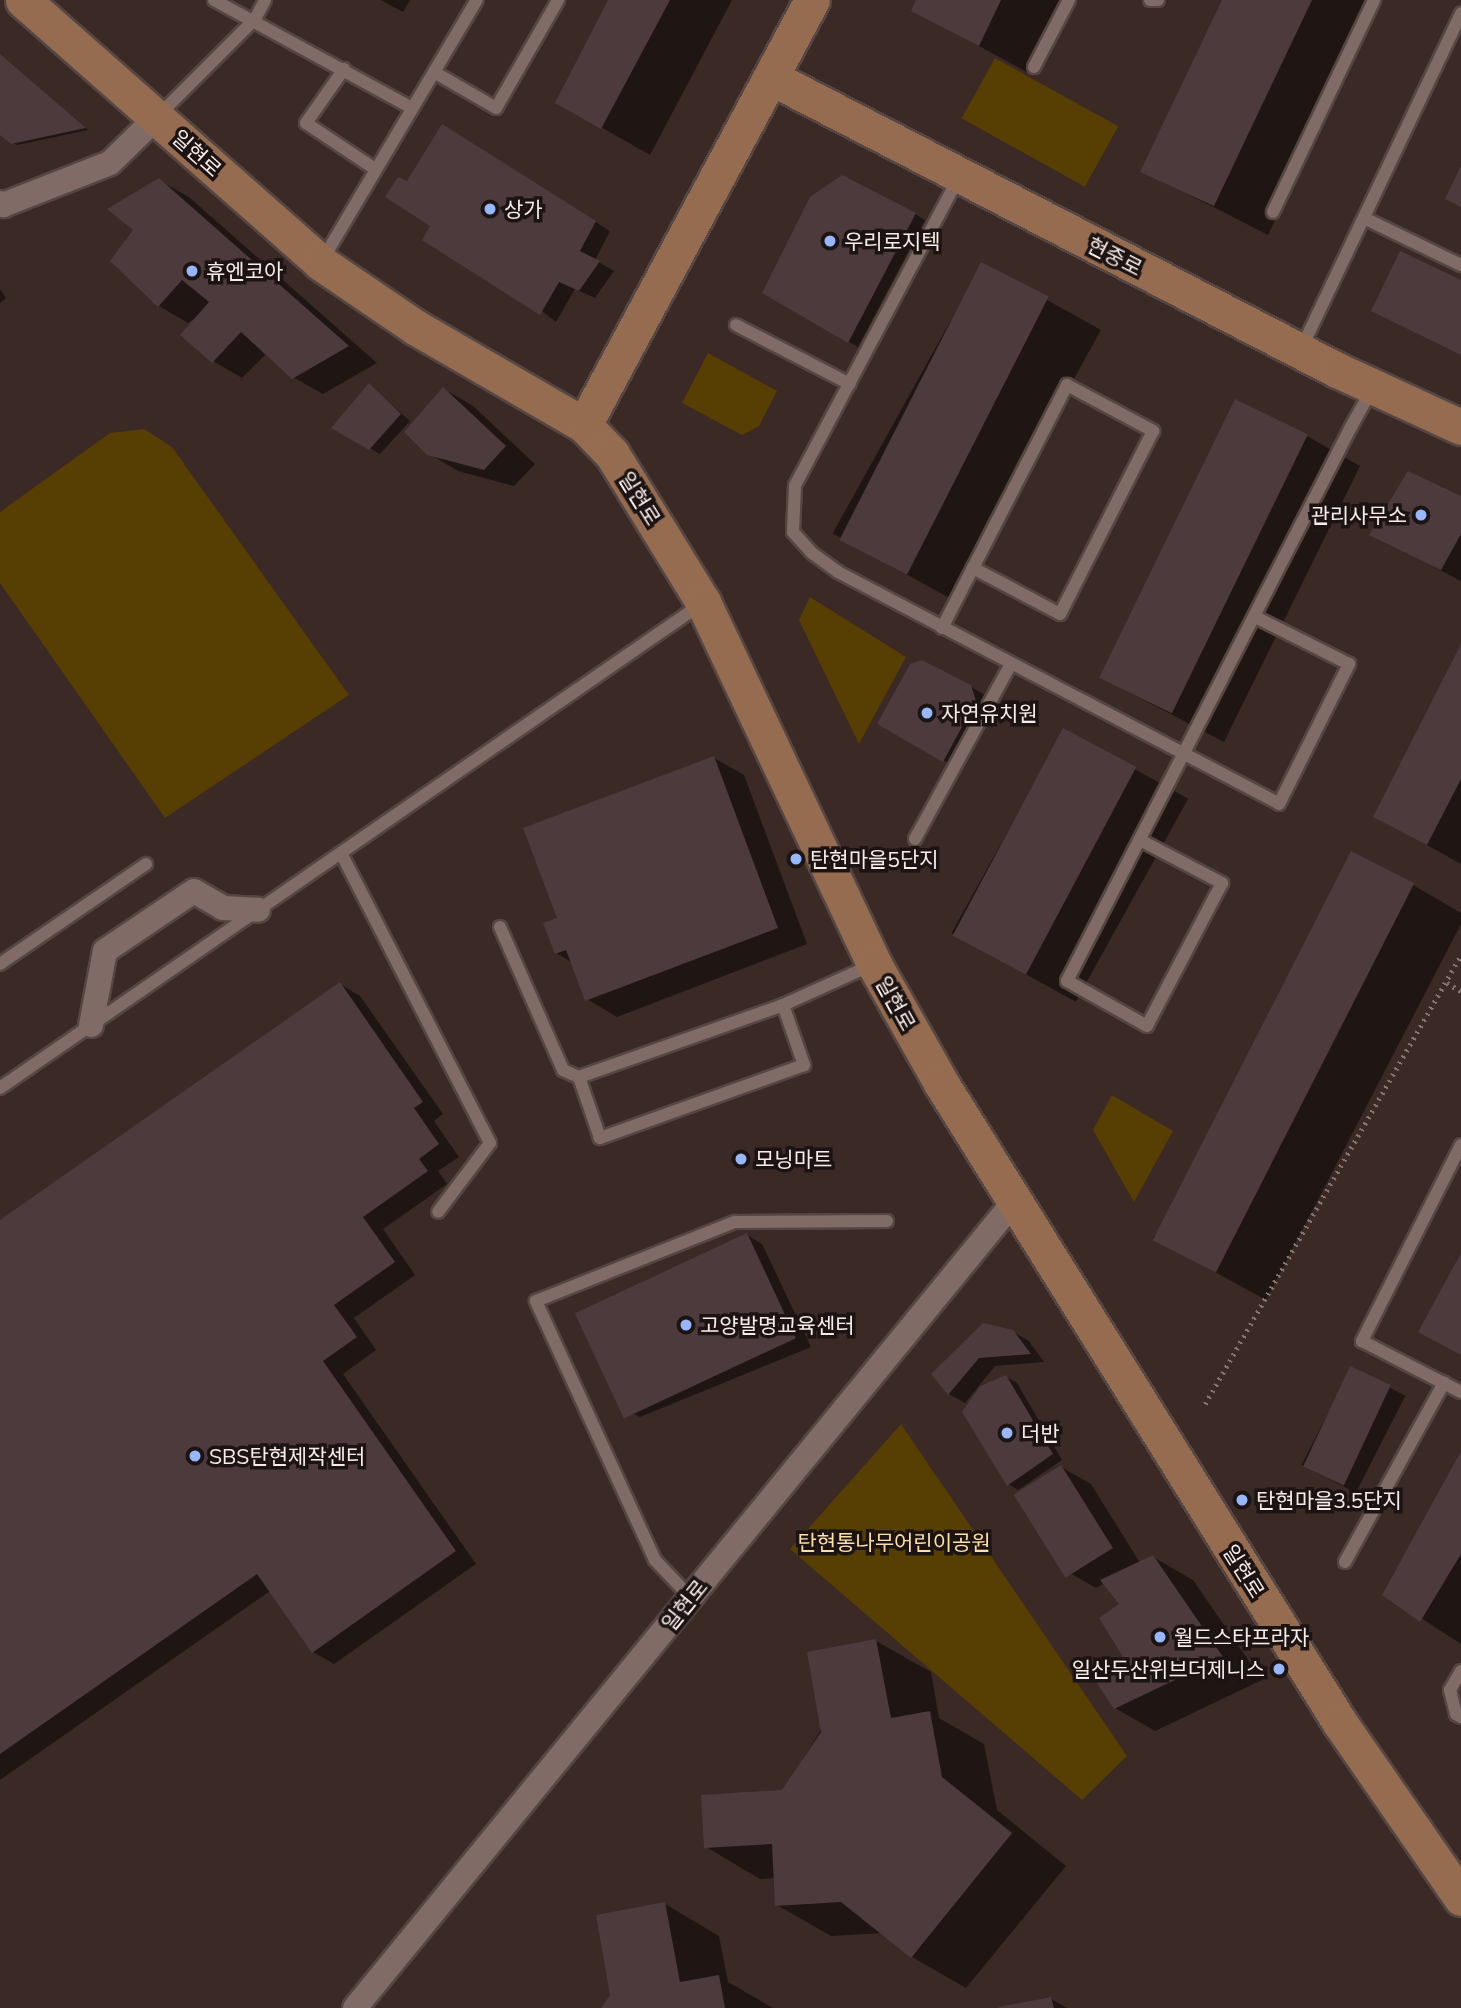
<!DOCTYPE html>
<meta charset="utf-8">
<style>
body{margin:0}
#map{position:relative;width:1461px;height:2008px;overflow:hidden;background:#3a2925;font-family:Mulish,"Noto Sans KR",sans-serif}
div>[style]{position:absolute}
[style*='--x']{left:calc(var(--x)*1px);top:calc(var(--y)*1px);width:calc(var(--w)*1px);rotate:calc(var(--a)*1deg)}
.green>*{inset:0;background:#573e03;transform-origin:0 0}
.shadow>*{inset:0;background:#0007;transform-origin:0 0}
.building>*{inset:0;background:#4d3a3d;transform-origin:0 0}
.path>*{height:4.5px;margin-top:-2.25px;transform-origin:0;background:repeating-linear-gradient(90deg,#847572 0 2px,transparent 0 7px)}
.roads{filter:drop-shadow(2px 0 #554643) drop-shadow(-2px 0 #554643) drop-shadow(0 2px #554643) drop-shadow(0 -2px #554643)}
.lane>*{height:12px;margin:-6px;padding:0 6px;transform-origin:6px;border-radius:6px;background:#806b67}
.street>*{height:24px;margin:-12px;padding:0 12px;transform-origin:12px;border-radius:12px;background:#806b67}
.secondary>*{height:35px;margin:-17.5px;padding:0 17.5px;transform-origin:17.5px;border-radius:17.5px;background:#966c51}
.dots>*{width:19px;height:19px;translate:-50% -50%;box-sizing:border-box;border:4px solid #1c1412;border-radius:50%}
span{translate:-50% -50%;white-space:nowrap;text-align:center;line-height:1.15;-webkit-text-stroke:7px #1c1412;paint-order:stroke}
.street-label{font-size:21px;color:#f8ecea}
.poi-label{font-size:21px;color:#f8ecea}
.left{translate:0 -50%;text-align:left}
.right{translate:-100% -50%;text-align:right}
.park-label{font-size:21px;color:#ffdfa6}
</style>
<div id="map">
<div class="green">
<div style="left:995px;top:58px;width:141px;height:69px;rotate:29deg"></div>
<div style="clip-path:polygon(708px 353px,777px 391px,759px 426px,742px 435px,682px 403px)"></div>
<div style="clip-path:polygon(144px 429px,172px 447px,349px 695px,165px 818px,0 583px,0 512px,110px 433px)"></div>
<div style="clip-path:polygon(810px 597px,906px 657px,859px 744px,799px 620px)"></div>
<div style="clip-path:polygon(1112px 1095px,1173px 1131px,1134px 1202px,1093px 1130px)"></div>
<div style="clip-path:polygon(901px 1424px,1127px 1756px,1082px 1800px,790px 1549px)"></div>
</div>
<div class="shadow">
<div style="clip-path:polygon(381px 0,410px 0,403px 12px)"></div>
<div style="clip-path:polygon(610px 0,732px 0,650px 155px,557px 102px)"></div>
<div style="clip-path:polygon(918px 0,1068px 0,1032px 75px,913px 10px)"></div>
<div style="clip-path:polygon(1224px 0,1380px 0,1268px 235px,1143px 171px)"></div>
<div style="clip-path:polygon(0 55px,88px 130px,17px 145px,0 133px)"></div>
<div style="clip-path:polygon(458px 135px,610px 231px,595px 260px,614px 271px,595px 298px,575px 289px,556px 322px,432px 225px,408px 183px)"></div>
<div style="clip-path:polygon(159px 180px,189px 197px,377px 363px,323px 394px,293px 377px,267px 353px,242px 378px,213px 361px,202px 313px,188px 323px,159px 306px,112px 261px,135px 229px)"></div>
<div style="clip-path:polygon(915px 214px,925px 220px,858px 347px,764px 293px)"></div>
<div style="left:982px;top:264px;width:136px;height:308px;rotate:29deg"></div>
<div style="clip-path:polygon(0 289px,6px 298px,0 303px)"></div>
<div style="clip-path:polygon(369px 385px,410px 421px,380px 454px,334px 427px)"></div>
<div style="clip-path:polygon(444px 389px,473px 406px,535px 464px,514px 486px,458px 471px,428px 453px)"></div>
<div style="clip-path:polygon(1307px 436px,1360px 466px,1224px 742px,1100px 677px)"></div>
<div style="clip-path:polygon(1461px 498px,1461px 581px,1372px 534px)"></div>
<div style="clip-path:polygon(1461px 648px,1461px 864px,1375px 816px)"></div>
<div style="clip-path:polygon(970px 686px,986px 696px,991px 711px,959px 769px,879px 724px)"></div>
<div style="left:1064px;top:730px;width:142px;height:232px;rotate:29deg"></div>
<div style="clip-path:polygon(714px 758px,744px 775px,807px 944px,617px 1017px,587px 999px,573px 963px,556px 953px,559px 919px)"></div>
<div style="clip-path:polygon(1413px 885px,1461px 913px,1461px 924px,1266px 1300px,1153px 1238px)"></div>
<div style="clip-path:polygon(340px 984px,360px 996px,443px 1114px,434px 1121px,459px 1157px,438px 1171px,447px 1184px,383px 1229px,415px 1275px,354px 1318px,376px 1350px,343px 1374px,476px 1564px,334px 1664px,313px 1652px,270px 1591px,0 1780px,0 1222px)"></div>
<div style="clip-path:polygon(747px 1235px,762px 1244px,811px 1347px,640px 1417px,624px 1408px)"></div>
<div style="clip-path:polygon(1013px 1332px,1029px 1341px,1044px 1362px,995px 1366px,965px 1403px,949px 1394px,934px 1374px)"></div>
<div style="left:1351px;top:1368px;width:61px;height:109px;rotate:27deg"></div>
<div style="clip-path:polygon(1006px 1377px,1017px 1383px,1062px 1460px,1018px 1490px,1008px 1484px)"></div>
<div style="clip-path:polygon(1461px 1455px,1461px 1644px,1384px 1594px)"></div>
<div style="clip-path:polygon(1061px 1467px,1091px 1484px,1140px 1563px,1153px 1557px,1193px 1580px,1262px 1680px,1155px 1731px,1115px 1708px,1126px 1657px,1121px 1605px,1105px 1583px,1096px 1588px,1066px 1571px)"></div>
<div style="clip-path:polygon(876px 1641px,931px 1672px,939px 1718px,984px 1744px,997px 1810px,1066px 1866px,966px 1988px,912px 1957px,883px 1933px,831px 1936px,777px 1905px,775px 1878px,760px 1879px,706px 1847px,783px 1791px)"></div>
<div style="clip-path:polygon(665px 1904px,719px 1936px,728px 1982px,773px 2008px,603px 2008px)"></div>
<div style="clip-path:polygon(1051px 1999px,1067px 2008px,1001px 2008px)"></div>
</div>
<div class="building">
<div style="clip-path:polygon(608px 0,670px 0,601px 129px,555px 103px)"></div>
<div style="clip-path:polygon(916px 0,1001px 0,979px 46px,911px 11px)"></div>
<div style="clip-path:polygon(1222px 0,1312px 0,1214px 206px,1140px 172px)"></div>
<div style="clip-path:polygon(0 54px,86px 128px,11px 144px,0 135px)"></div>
<div style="clip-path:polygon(442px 124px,596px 221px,580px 251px,600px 261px,579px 291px,559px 282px,540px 315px,422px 240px,430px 226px,385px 197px,398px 177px,407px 181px)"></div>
<div style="clip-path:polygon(1461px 166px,1461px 207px,1445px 199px)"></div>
<div style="clip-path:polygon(842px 175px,916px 213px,848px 343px,762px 293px,810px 197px)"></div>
<div style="clip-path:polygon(159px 178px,349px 346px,292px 379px,241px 332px,212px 363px,180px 335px,209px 302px,182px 280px,158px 307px,110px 261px,133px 230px,107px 209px)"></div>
<div style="clip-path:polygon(1400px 251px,1461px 280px,1461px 355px,1371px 311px)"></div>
<div style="left:981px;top:262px;width:76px;height:312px;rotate:27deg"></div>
<div style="clip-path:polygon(369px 383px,401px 414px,369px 450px,331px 428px)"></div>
<div style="clip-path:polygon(443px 387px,506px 446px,484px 470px,427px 455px,404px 432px)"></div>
<div style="left:1235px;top:399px;width:81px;height:310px;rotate:26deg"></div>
<div style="clip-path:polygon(1408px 471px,1461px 496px,1461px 534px,1441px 570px,1369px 535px)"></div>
<div style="clip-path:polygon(1461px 644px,1461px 779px,1427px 845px,1373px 817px)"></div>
<div style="clip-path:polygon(922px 660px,971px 685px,976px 701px,943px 762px,877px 724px,910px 664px)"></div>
<div style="left:1063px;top:728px;width:83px;height:235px;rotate:28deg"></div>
<div style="clip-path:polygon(714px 756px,778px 928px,585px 1001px,566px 950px,555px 954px,543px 923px,557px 918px,523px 828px)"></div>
<div style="left:1351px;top:851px;width:71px;height:437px;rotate:27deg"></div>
<div style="clip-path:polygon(340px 982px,423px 1102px,414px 1108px,439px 1144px,419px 1159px,428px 1171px,363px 1217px,395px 1262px,334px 1305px,357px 1337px,323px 1361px,456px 1551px,312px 1653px,257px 1574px,0 1754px,0 1220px)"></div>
<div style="left:747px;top:1233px;width:116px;height:190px;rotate:65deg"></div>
<div style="clip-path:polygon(1461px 1253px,1461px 1355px,1418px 1332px)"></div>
<div style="clip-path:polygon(983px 1323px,1013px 1330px,1031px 1354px,979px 1358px,948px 1395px,931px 1374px)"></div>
<div style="left:1350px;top:1366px;width:45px;height:111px;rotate:25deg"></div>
<div style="clip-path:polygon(1006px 1375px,1053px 1454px,1007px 1486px,962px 1412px,980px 1386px)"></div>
<div style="clip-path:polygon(1461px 1451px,1461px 1554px,1420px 1622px,1382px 1595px)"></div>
<div style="left:1061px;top:1465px;width:98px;height:56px;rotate:58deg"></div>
<div style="clip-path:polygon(1153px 1555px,1223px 1657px,1114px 1709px,1093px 1677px,1123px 1657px,1099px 1618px,1119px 1604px,1100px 1580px)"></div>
<div style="clip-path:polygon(876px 1639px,891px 1718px,930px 1711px,942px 1777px,1012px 1833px,911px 1958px,841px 1902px,775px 1906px,772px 1844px,704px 1848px,701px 1795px,782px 1790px,821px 1732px,807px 1652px)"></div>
<div style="clip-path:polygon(665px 1902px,680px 1982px,719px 1975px,725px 2008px,601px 2008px,610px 1995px,596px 1915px)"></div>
<div style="clip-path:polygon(1051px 1997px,1054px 2008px,999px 2008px,999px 2007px)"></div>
</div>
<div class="path">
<div style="--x:1447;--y:983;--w:16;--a:30"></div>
<div style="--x:1205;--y:1404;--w:517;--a:-60.31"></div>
</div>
<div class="roads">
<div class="lane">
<div style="--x:214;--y:0;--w:226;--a:28.6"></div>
<div style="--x:1150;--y:0;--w:8;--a:0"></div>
<div style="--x:1034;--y:67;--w:76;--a:-62.4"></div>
<div style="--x:344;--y:69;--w:66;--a:125.1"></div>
<div style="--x:306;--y:123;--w:83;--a:33.7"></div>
<div style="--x:434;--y:72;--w:72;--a:30.1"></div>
<div style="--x:496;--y:108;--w:125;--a:-60.1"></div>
<div style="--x:157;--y:117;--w:139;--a:-45"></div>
<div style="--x:255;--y:19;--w:21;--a:-62"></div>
<div style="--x:959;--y:177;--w:350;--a:118"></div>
<div style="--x:795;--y:486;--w:46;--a:92.5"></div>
<div style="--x:793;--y:532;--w:28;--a:48"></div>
<div style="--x:812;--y:553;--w:32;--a:36"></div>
<div style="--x:838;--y:572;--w:498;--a:27.7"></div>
<div style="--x:1279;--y:804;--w:157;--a:-63.4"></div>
<div style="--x:1349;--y:664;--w:105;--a:-153.4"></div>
<div style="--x:1273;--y:212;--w:235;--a:-64.5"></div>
<div style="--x:1364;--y:218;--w:108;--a:25.9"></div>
<div style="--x:323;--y:259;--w:301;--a:-59.3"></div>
<div style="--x:736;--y:325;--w:128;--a:27.4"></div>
<div style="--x:1302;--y:347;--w:370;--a:-64.5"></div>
<div style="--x:942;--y:628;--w:68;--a:-62.7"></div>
<div style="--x:973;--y:568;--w:206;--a:-62.8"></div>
<div style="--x:1067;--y:385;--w:98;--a:28.1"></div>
<div style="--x:1153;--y:431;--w:205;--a:116.9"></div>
<div style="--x:1060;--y:614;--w:98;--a:-152.1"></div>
<div style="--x:915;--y:839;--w:200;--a:-61.3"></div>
<div style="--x:1140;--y:840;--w:93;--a:27.7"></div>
<div style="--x:1222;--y:883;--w:161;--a:117.7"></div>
<div style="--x:1147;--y:1026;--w:92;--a:-150.6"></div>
<div style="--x:1067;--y:981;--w:623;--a:-62.86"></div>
<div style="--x:1351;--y:427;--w:43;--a:-61.1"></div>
<div style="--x:341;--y:853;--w:326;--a:62.8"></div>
<div style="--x:490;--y:1143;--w:86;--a:127"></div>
<div style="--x:500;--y:927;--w:156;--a:66.2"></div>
<div style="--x:563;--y:1070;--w:17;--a:24"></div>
<div style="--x:0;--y:964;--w:177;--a:-34.4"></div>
<div style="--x:783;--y:1005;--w:64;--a:70.7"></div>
<div style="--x:804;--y:1065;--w:217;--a:160.3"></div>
<div style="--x:600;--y:1138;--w:65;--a:-109"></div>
<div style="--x:579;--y:1077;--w:216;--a:-19.4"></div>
<div style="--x:783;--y:1005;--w:100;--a:-24.3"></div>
<div style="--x:0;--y:1088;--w:850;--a:-34.61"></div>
<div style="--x:1461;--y:1145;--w:220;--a:116.8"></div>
<div style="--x:1362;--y:1341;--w:111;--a:27.3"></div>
<div style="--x:1345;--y:1562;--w:205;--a:-61.1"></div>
<div style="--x:690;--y:1597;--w:51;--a:-133.4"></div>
<div style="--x:655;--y:1560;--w:285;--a:-114.7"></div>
<div style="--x:536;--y:1301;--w:214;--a:-21.7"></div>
<div style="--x:735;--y:1222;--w:152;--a:-0.4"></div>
<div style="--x:1461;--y:1671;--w:22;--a:120"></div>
<div style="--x:1450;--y:1690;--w:25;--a:76"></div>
<div style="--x:1456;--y:1714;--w:6;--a:31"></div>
</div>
<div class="street">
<div style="--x:0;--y:203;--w:4;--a:34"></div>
<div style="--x:3;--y:205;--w:115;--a:-21.4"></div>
<div style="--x:110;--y:163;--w:66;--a:-44.4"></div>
<div style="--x:91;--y:1025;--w:75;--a:-79.3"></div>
<div style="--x:105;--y:951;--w:107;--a:-34"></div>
<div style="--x:194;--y:891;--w:34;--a:30"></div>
<div style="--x:223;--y:908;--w:35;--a:3"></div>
<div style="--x:355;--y:2008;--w:1040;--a:-50.74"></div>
</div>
<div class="secondary">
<div style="--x:23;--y:0;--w:397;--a:41.4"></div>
<div style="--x:321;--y:263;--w:114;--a:34.2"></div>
<div style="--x:415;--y:327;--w:195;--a:30.1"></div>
<div style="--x:584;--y:425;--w:40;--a:46"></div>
<div style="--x:612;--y:454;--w:174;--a:58.4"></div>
<div style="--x:703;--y:602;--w:400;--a:64.7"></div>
<div style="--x:874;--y:964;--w:137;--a:60.6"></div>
<div style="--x:941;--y:1083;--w:754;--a:58.06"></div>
<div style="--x:1340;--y:1723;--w:213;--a:55.3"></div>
<div style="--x:772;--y:78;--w:636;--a:27.33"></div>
<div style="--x:1337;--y:370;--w:136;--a:24.7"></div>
<div style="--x:584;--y:425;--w:482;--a:-61.8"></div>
</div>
</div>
<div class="dots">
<div style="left:490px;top:209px;background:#97b6fd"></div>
<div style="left:830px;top:241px;background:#97b6fd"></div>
<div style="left:192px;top:271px;background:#97b6fd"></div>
<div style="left:1421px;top:515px;background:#97b6fd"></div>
<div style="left:927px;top:713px;background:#97b6fd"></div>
<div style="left:796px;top:859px;background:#97b6fd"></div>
<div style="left:741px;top:1159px;background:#97b6fd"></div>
<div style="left:686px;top:1325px;background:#97b6fd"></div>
<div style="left:1007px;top:1433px;background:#97b6fd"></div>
<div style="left:195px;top:1456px;background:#97b6fd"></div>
<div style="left:1242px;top:1500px;background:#97b6fd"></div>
<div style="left:1160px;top:1637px;background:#97b6fd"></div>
<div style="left:1279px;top:1669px;background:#97b6fd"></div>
</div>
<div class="street-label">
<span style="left:197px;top:153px;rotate:42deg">일현로</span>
<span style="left:1115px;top:256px;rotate:27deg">현중로</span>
<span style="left:640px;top:498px;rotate:58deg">일현로</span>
<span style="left:896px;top:1003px;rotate:61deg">일현로</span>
<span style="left:1244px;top:1571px;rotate:58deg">일현로</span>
<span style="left:684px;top:1605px;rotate:-51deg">일현로</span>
</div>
<div class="poi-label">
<span class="left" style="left:504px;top:209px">상가</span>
<span class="left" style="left:844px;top:241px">우리로지텍</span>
<span class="left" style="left:206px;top:271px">휴엔코아</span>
<span class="right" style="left:1407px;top:515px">관리사무소</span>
<span class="left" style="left:941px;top:713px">자연유치원</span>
<span class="left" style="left:810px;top:859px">탄현마을5단지</span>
<span class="left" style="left:755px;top:1159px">모닝마트</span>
<span class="left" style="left:700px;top:1325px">고양발명교육센터</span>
<span class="left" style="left:1021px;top:1433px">더반</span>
<span class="left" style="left:209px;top:1456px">SBS탄현제작센터</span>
<span class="left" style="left:1256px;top:1500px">탄현마을3.5단지</span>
<span class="left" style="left:1174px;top:1637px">월드스타프라자</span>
<span class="right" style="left:1265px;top:1669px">일산두산위브더제니스</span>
</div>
<div class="park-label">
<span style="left:894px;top:1542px">탄현통나무어린이공원</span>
</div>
</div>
